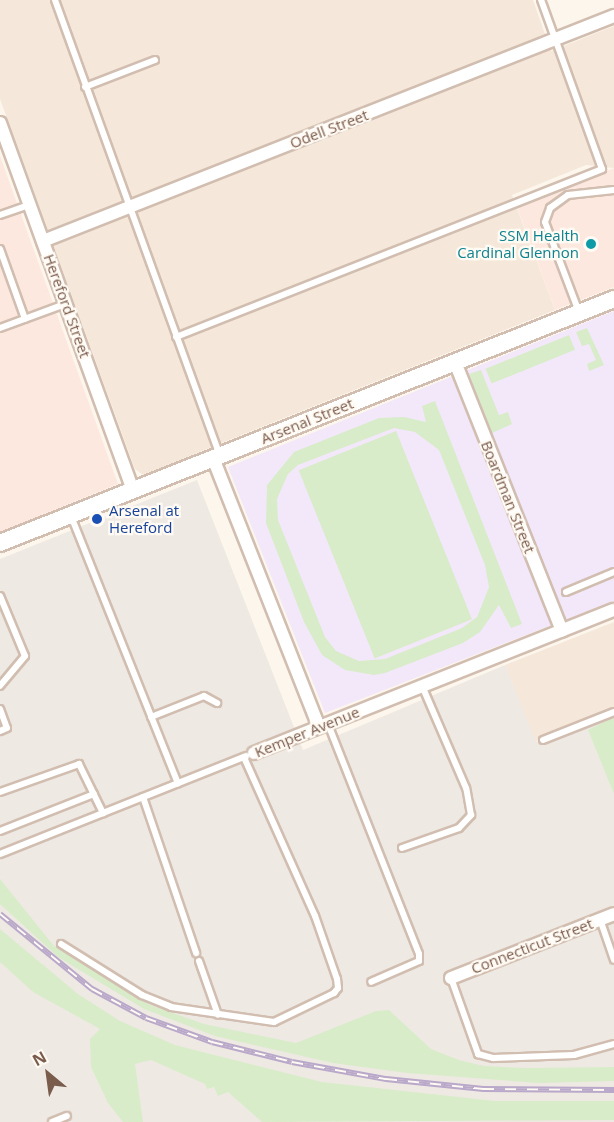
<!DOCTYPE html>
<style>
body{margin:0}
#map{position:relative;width:614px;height:1122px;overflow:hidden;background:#fdf6ec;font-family:"Open Sans",sans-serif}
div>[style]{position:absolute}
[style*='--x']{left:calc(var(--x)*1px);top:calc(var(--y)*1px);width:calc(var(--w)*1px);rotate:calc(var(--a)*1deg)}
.residential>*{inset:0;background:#f5e8da}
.commercial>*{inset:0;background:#fde8e0}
.industrial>*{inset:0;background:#efe9e4}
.education>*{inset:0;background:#f3e8fa}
.green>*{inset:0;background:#d8ecc9;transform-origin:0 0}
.roads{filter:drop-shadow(2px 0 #d1beb0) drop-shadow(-2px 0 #d1beb0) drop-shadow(0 2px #d1beb0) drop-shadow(0 -2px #d1beb0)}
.lane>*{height:6px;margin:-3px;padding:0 3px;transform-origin:3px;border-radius:3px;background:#fff}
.street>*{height:12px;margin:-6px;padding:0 6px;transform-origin:6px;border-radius:6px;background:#fff}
.secondary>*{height:16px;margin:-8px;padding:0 8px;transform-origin:8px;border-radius:8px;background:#fff}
.rail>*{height:6px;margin-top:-3px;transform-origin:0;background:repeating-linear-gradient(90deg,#fffaf3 0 11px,#b9a8c9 0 22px);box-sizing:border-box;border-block:2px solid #b9a8c9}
.dots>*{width:16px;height:16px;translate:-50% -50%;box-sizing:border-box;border:3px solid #fffaf3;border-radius:50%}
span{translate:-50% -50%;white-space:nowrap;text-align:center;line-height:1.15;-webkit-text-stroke:4.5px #fffaf3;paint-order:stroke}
.street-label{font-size:15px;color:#7a5c4d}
.culture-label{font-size:15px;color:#0d838f}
.right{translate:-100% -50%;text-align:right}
.transit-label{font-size:15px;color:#164399}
.left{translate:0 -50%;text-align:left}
.north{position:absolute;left:18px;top:1044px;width:60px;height:60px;-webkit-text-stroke:4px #fffaf3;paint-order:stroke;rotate:331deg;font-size:16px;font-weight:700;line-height:24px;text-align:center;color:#7a5c4d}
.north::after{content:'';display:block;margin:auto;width:21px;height:27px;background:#7a5c4d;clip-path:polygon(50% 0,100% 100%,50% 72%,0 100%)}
</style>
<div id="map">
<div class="residential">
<div style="clip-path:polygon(0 0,51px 0,212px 447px,143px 475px,135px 469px,0 99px)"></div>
<div style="clip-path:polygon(59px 0,533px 0,551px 51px,614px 26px,614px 168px,586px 165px,512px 195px,555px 310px,219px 444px)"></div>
<div style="clip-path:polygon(614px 622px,614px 708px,535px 742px,505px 665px)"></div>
</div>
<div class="commercial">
<div style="clip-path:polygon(0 156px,118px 484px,0 532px)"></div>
<div style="clip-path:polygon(614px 168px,614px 287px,555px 310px,517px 207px)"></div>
</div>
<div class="industrial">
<div style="clip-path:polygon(197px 480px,303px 750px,505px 665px,536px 742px,614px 708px,614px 1122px,0 1122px,0 559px)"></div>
</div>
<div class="education">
<div style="clip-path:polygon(614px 311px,614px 601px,325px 713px,228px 467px)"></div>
</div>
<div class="green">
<div style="clip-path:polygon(587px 328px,604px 365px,589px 371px,587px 364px,596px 360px,589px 344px,582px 346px,576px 332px)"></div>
<div style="left:569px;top:335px;width:16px;height:90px;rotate:68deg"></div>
<div style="clip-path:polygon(481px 370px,499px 415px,508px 412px,512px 424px,492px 433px,469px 374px)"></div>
<div style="clip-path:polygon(evenodd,435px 401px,522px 624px,511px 628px,499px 605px,480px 632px,463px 643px,385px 673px,374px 675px,345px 670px,322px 655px,304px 622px,266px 523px,267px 485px,294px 452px,379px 418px,404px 417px,426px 422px,422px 406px,435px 401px,394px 428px,415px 432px,439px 450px,485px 565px,489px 587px,477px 617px,462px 628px,385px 659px,359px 661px,336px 651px,325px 637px,278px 520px,277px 499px,288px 474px,298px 465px,394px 428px)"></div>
<div style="left:396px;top:431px;width:203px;height:105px;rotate:68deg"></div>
<div style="clip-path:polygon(614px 717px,614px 794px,588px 730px)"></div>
<div style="clip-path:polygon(0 879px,54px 946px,150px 1005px,204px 1024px,296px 1043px,376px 1011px,389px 1010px,431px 1049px,459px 1060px,484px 1066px,524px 1068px,614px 1067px,614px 1081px,539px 1083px,407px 1073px,333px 1063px,215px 1036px,144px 1009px,58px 957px,0 904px)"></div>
<div style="clip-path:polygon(0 929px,78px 994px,120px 1021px,175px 1045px,322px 1082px,495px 1101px,614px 1101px,614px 1120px,262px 1122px,228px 1092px,218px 1096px,214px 1087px,207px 1089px,205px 1084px,151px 1060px,135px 1064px,143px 1122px,123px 1122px,108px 1103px,91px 1067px,90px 1039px,100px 1029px,33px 992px,0 962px)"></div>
</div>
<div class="roads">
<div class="lane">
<div style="--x:55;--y:0;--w:483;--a:70.1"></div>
<div style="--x:85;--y:87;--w:75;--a:-21.1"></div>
<div style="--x:0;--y:215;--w:31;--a:-19"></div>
<div style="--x:0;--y:249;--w:74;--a:70.3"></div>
<div style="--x:579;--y:312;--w:96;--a:-110.7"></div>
<div style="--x:545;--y:222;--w:15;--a:-70"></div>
<div style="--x:550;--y:208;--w:22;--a:-36"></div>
<div style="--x:568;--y:195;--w:46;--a:-6.2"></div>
<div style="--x:0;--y:328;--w:69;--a:-20.3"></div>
<div style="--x:176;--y:337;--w:458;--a:-21.5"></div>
<div style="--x:602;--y:169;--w:180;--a:-109.8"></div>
<div style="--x:71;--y:516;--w:288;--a:68.2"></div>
<div style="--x:566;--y:592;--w:52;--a:-22.6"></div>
<div style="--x:0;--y:596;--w:65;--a:67.4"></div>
<div style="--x:25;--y:656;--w:39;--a:130"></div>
<div style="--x:0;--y:709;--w:20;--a:70"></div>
<div style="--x:7;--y:728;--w:8;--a:157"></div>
<div style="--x:151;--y:717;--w:57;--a:-21.6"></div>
<div style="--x:204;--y:696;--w:15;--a:28"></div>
<div style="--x:328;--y:724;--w:247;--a:68.4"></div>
<div style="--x:419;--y:954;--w:7;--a:90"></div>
<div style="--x:419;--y:961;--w:52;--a:156.4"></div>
<div style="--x:543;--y:740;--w:76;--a:-21.5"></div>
<div style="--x:0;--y:792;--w:84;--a:-19.5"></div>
<div style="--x:79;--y:764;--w:55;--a:63.9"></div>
<div style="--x:143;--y:797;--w:165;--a:71.2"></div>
<div style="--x:0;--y:831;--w:101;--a:-21.5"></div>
<div style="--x:402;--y:848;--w:60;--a:-19.3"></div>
<div style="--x:459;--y:828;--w:18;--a:-47"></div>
<div style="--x:471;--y:815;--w:27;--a:-100"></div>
<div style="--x:466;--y:788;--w:111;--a:-113.3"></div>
<div style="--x:0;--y:854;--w:265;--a:-21.7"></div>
<div style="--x:600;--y:919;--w:43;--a:71.1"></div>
<div style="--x:61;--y:944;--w:96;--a:32.2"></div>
<div style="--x:142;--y:995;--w:31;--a:22"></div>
<div style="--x:171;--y:1007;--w:104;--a:8.3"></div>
<div style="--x:274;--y:1022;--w:67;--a:-25.8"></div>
<div style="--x:334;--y:993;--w:6;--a:-51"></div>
<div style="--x:338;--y:988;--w:9;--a:-96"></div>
<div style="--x:337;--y:979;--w:67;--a:-109.2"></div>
<div style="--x:315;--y:916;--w:174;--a:-114.1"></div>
<div style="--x:199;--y:961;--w:57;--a:70.6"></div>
<div style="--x:451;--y:978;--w:81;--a:70.4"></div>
<div style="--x:478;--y:1054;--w:16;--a:15"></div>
<div style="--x:493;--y:1058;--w:81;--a:-2.1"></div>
<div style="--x:574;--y:1055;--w:41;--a:-15.4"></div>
<div style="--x:52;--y:1122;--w:16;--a:-22"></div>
</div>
<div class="street">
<div style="--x:0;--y:123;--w:390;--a:70.1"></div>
<div style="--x:43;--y:241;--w:614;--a:-21.51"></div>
<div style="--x:455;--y:362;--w:289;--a:68.3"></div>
<div style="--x:213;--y:458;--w:289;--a:68.5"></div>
<div style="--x:254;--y:753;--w:387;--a:-21.7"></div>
<div style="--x:451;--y:978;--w:175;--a:-21.4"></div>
</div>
<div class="secondary">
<div style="--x:0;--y:543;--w:661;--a:-21.67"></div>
</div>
</div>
<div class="rail">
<div style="--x:0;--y:914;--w:119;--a:39.2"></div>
<div style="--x:92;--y:989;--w:61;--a:28.2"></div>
<div style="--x:146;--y:1018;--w:70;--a:20"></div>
<div style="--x:212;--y:1042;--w:82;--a:14"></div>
<div style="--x:292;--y:1062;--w:96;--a:10.3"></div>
<div style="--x:386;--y:1079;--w:98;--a:5.9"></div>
<div style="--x:483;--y:1089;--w:131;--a:0.4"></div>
</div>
<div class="dots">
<div style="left:591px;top:244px;background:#0f9aa8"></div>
<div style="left:97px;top:519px;background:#1a4fb4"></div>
</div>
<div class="street-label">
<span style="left:329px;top:129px;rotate:-21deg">Odell Street</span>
<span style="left:67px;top:306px;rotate:70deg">Hereford Street</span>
<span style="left:307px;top:421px;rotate:-22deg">Arsenal Street</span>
<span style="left:508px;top:497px;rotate:68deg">Boardman Street</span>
<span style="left:307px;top:732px;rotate:-22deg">Kemper Avenue</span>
<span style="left:532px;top:946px;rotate:-21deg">Connecticut Street</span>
</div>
<div class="culture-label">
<span class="right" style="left:579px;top:244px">SSM Health<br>Cardinal Glennon</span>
</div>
<div class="transit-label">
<span class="left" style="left:109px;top:519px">Arsenal at<br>Hereford</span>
</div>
<div class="north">N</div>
</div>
